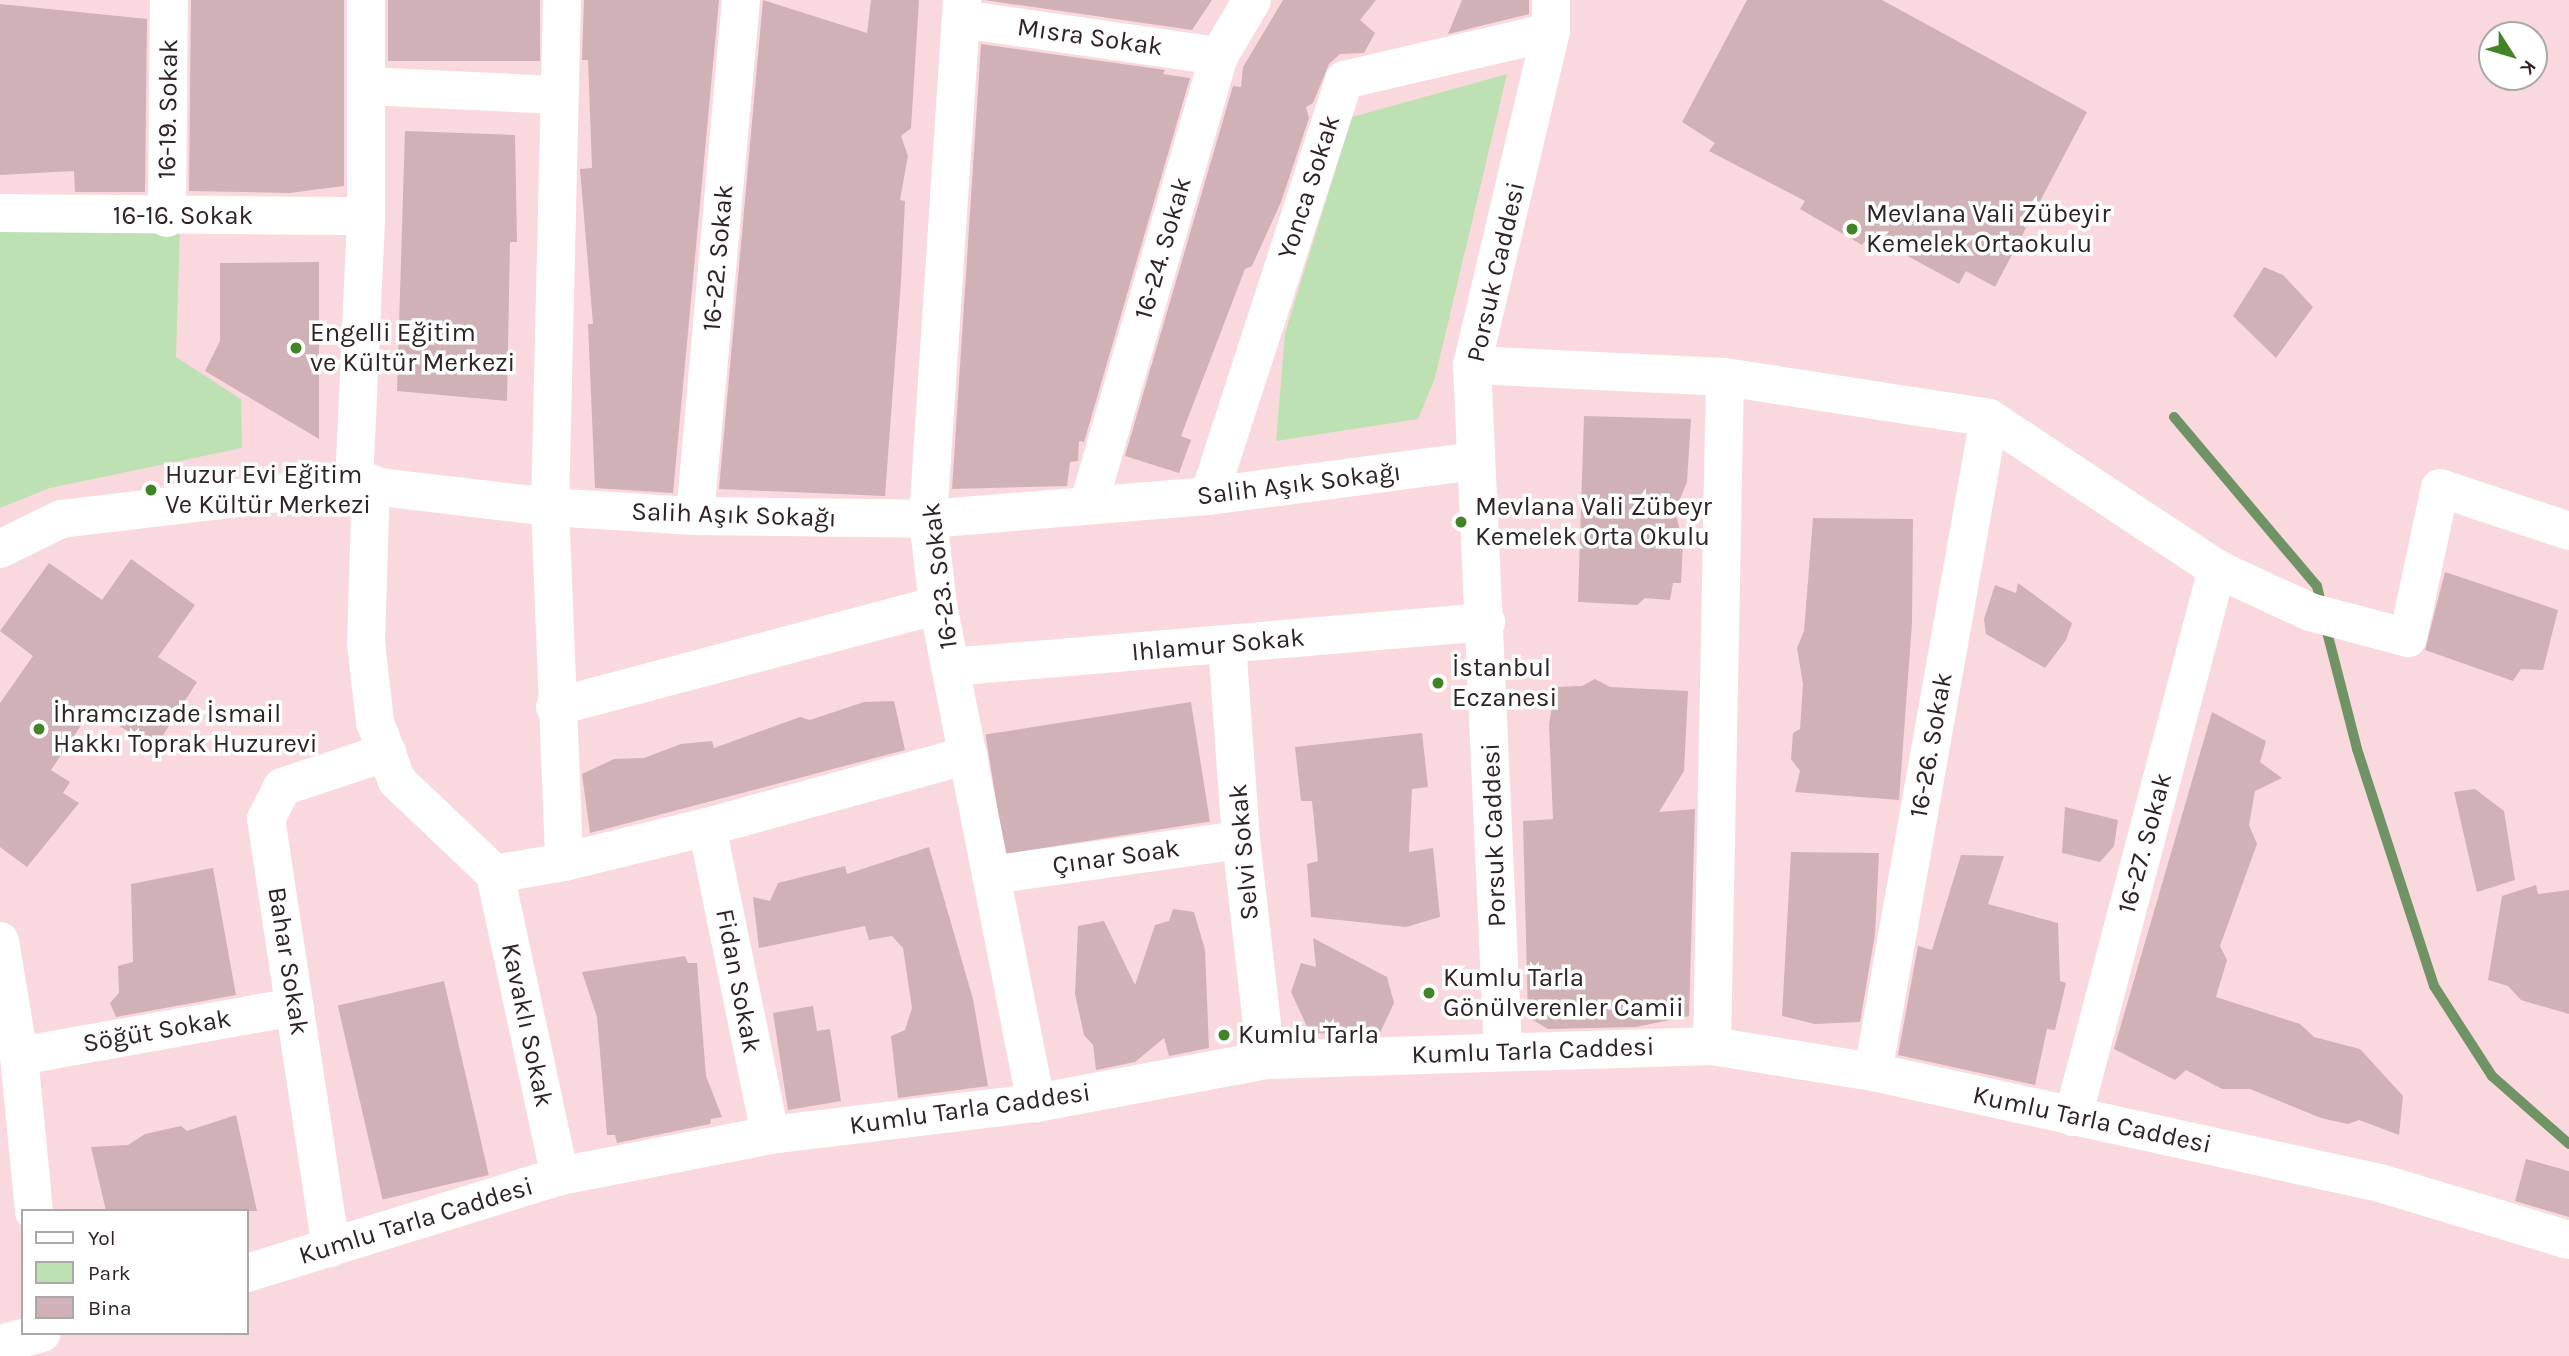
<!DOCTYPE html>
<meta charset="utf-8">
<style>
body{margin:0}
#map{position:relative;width:2569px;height:1356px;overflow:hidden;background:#fad9de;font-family:Karla,sans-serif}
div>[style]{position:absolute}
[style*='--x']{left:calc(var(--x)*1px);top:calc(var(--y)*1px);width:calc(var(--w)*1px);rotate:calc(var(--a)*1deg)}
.green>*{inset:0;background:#bee1b3}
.stream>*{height:10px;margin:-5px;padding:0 5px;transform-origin:5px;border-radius:5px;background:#709365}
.building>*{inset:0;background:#d0b1b6;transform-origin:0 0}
.minor>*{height:38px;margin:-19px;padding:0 19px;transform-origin:19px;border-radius:19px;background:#fff}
.dots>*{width:19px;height:19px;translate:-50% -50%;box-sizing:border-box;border:4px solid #fff;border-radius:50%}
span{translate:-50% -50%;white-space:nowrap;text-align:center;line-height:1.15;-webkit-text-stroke:7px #fff;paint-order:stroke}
.street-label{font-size:26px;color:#2f2325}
.poi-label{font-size:26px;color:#2f2325}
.left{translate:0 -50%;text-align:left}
.legend{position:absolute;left:21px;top:1209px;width:228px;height:126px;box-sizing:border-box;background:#fff;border:2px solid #aca7a8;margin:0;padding:9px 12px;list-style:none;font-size:21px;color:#2f2325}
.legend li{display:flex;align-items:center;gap:14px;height:35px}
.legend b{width:35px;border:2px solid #aca7a8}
.north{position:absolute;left:2478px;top:21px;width:70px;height:70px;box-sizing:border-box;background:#fff;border:2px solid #aca7a8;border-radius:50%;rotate:127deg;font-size:19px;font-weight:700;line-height:28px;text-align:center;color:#2f2325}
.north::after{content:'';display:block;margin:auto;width:24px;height:32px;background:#408427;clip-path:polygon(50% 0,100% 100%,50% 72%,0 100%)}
</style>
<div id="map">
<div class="green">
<div style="clip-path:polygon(1507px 74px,1435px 378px,1418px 419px,1276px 441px,1285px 333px,1352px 117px)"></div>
<div style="clip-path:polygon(180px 228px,176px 357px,241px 399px,242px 448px,50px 488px,0 508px,0 230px)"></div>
</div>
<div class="stream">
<div style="--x:2174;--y:417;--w:221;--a:49.8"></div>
<div style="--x:2317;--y:586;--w:23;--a:77"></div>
<div style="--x:2325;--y:624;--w:129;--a:75.6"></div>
<div style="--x:2357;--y:749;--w:249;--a:72"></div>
<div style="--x:2434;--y:986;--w:107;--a:57.2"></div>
<div style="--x:2492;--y:1076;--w:103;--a:41.4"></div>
</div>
<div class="building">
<div style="clip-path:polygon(191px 0,344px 0,344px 186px,289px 193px,189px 191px)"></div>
<div style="left:388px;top:0;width:152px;height:61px"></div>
<div style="clip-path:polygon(584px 0,719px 0,673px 493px,595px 488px,588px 324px,593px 324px,580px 169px,592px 168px,588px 60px,582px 60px)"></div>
<div style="clip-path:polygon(763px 0,867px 33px,871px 0,919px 0,911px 128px,901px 136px,908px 156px,900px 200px,905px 201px,901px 281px,885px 496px,719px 489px)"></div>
<div style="clip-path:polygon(984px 0,1212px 0,1192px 30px)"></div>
<div style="clip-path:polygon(1283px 0,1376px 0,1360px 20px,1375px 33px,1364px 53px,1340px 54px,1329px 64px,1313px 103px,1306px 107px,1309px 118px,1281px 202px,1252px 266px,1245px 269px,1181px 436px,1191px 440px,1179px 473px,1125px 456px,1233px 86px,1241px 87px,1243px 67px)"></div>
<div style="clip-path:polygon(1462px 0,1529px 0,1529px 14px,1448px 34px)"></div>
<div style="clip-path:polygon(1747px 0,1882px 0,2087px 112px,1995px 287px,1966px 271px,1959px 284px,1869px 235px,1862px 245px,1800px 209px,1805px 201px,1709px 151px,1715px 143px,1682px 122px)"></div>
<div style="clip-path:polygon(0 4px,147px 19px,145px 192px,75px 192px,74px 171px,0 175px)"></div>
<div style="clip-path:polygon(981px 44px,1165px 70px,1163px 74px,1190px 78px,1084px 442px,1079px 441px,1078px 461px,1070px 462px,1067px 486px,952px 489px)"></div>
<div style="clip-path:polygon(405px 131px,515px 135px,517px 242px,510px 242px,507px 401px,397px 391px)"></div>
<div style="clip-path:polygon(319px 262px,319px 439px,205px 371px,220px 341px,220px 263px)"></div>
<div style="clip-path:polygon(2264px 267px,2283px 275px,2313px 307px,2276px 358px,2233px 316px)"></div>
<div style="clip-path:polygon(1584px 416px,1691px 419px,1687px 482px,1675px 511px,1683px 543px,1681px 583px,1673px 583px,1670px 600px,1645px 598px,1637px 605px,1578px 602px)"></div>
<div style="clip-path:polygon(1813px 518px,1913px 519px,1912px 623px,1899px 800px,1795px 792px,1800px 771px,1791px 759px,1793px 733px,1800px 729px,1803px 684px,1797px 648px,1804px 631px)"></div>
<div style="clip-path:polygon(131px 559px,195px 605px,158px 657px,197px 682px,155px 748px,92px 709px,51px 770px,70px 782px,63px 793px,79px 803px,27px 867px,0 847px,0 703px,33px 656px,0 631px,49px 563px,102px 600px)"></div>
<div style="clip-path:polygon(2445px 572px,2558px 610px,2543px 670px,2521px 669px,2513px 681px,2425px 650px)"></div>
<div style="clip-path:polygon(2018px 583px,2072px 623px,2066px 640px,2045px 668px,1986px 634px,1984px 619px,1995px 585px,2016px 593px)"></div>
<div style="clip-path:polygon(1595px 679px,1610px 687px,1688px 691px,1684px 771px,1659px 812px,1695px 809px,1689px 1016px,1636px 1027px,1548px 1029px,1528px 1017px,1523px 821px,1553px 819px,1549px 725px,1555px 687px,1582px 686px)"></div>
<div style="clip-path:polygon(894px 701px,905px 750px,590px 833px,582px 774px,614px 759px,644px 758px,681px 744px,712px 741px,714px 748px,800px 717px,810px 720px,864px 702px)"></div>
<div style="left:1191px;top:702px;width:121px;height:208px;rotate:81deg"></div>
<div style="clip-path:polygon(2212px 712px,2266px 741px,2260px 762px,2282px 778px,2255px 791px,2249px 825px,2257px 844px,2220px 946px,2227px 960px,2216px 997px,2300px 1024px,2314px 1037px,2360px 1049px,2403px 1096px,2399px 1135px,2359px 1120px,2348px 1124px,2321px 1118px,2250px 1089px,2222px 1089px,2186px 1070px,2175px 1080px,2114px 1049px)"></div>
<div style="clip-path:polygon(1422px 733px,1428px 787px,1412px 789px,1409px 852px,1433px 848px,1440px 917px,1406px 927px,1311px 917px,1307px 864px,1318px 861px,1312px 801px,1301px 801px,1295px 747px)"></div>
<div style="clip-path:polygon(2475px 789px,2504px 811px,2515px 880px,2477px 892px,2454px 792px)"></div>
<div style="clip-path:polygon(2065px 807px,2118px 820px,2114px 846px,2100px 862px,2062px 853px)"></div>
<div style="clip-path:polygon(929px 847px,973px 999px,988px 1086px,898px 1098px,891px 1036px,905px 1030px,912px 1008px,903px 948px,892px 936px,869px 940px,865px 926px,759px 948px,753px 897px,770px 901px,778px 883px,845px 866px,847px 874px)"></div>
<div style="clip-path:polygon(1791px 852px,1879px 853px,1875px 934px,1860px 1022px,1815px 1024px,1782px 1016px)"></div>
<div style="clip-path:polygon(1961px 855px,2004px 856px,1988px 904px,2058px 923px,2060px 981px,2066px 983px,2055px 1030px,2047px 1029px,2035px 1085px,1898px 1055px,1918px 946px,1932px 950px)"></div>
<div style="clip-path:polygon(213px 868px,236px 995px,116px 1017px,110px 1003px,119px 993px,118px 966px,133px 962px,131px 884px)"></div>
<div style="clip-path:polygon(2536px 885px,2538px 894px,2569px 890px,2569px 1014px,2521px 1000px,2508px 986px,2488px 980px,2502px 896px)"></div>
<div style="clip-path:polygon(1173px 909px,1194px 912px,1205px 950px,1209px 1048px,1169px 1056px,1164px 1038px,1135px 1062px,1096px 1070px,1093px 1045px,1084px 1035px,1075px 994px,1078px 926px,1104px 921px,1135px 985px,1155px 925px,1169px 921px)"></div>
<div style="clip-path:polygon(1313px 938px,1387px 977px,1394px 1003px,1379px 1035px,1310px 1033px,1291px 992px,1301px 963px,1316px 967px)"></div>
<div style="clip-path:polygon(685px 956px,688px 963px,697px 963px,706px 1076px,722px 1117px,711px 1119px,710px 1124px,617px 1143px,615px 1135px,607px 1135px,597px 1017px,582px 972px)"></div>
<div style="left:444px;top:981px;width:199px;height:109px;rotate:77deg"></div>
<div style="clip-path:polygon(813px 1006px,817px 1031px,830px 1029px,841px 1101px,788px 1110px,773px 1013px)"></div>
<div style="clip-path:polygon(236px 1115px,257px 1211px,106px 1211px,91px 1147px,128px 1145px,145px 1134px,181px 1126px,187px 1131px)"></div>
<div style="clip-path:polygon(2526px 1159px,2569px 1171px,2569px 1217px,2515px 1201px)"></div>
</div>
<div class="minor">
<div style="--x:562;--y:0;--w:507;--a:91.36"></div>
<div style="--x:550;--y:507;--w:355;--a:87.7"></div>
<div style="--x:962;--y:0;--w:520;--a:93.75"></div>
<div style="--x:928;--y:519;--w:87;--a:83.4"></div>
<div style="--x:938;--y:605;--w:508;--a:78.87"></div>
<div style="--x:961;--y:19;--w:261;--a:8.2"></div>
<div style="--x:366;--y:86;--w:194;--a:2.7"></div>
<div style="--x:0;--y:213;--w:366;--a:0.5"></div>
<div style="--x:167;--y:218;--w:218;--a:-89.5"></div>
<div style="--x:1472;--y:365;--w:253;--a:2.7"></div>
<div style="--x:1725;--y:377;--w:267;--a:8.8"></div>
<div style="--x:1989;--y:418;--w:273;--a:33.5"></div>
<div style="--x:2217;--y:569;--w:102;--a:24.8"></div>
<div style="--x:2310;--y:612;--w:101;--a:14.9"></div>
<div style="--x:2408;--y:638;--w:153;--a:-78"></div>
<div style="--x:2440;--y:488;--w:136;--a:18.4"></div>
<div style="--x:371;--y:483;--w:160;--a:91.8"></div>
<div style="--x:366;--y:643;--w:80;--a:83.5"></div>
<div style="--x:375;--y:722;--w:63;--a:69.6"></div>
<div style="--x:397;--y:781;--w:135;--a:43.5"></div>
<div style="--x:495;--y:874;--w:70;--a:-9.9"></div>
<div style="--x:564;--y:862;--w:147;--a:-13.8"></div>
<div style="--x:707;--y:827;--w:271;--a:-15.4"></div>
<div style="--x:354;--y:484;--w:268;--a:-87.4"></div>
<div style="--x:366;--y:216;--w:216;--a:-90"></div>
<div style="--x:1209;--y:496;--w:437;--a:-72"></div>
<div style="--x:1344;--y:80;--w:212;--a:-13.1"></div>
<div style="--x:1089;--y:503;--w:466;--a:-73.8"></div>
<div style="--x:1219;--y:56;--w:65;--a:-59.5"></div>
<div style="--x:695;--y:516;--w:518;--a:-84.91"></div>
<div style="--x:0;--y:549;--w:68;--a:-26.2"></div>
<div style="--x:61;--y:519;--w:295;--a:-6.8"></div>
<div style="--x:354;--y:484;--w:197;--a:6.7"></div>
<div style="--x:550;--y:507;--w:145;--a:3.6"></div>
<div style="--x:695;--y:516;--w:233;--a:0.7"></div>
<div style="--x:928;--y:519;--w:282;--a:-4.7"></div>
<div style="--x:1209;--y:496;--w:269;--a:-7.5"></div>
<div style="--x:1227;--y:644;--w:196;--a:85.9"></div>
<div style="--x:1241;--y:840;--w:221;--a:83.5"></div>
<div style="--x:950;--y:667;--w:538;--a:-4.8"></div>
<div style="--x:555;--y:707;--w:396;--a:-14.9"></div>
<div style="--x:707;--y:827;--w:314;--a:78.4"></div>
<div style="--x:495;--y:874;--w:309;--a:77.9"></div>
<div style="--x:991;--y:875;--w:252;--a:-8"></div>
<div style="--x:0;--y:941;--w:117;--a:80.6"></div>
<div style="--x:19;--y:1056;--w:156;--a:84.5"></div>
<div style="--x:1712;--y:1046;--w:669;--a:-88.89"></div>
<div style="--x:1503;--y:1050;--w:686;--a:-92.59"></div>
<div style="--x:1472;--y:365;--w:342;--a:-76.7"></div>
<div style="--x:1551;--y:32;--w:32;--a:-90"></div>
<div style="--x:19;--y:1056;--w:280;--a:-10.1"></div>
<div style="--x:1873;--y:1072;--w:664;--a:-79.94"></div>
<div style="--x:2073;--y:1117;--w:567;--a:-75.28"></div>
<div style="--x:331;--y:1248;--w:434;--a:-98.6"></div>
<div style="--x:266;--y:819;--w:36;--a:-63"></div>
<div style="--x:282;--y:787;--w:111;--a:-18.4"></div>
<div style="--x:247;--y:1273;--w:328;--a:-17.2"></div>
<div style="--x:560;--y:1176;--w:214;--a:-11"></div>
<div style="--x:770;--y:1135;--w:268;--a:-6.9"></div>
<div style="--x:1036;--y:1103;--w:234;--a:-10.6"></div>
<div style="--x:1266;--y:1060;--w:446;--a:-1.8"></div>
<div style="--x:1712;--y:1046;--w:163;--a:9.2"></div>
<div style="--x:1873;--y:1072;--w:519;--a:12.35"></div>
<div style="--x:2380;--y:1183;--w:197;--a:16.8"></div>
<div style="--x:0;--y:1344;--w:43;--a:-14.7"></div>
</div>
<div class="dots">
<div style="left:1852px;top:229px;background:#408427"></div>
<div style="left:296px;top:348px;background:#408427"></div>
<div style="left:151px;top:490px;background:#408427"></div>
<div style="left:1461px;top:522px;background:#408427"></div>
<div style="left:1438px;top:683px;background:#408427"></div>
<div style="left:39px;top:729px;background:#408427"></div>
<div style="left:1429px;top:993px;background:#408427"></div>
<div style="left:1224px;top:1035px;background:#408427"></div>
</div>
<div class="street-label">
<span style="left:1090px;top:37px;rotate:8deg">Mısra Sokak</span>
<span style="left:168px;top:109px;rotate:-89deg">16-19. Sokak</span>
<span style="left:1309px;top:187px;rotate:-72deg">Yonca Sokak</span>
<span style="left:183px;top:216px">16-16. Sokak</span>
<span style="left:1163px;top:248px;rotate:-74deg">16-24. Sokak</span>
<span style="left:718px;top:258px;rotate:-85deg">16-22. Sokak</span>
<span style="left:1496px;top:272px;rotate:-77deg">Porsuk Caddesi</span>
<span style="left:1299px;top:484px;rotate:-7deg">Salih Aşık Sokağı</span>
<span style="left:734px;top:515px;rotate:2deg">Salih Aşık Sokağı</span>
<span style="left:940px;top:576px;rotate:-97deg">16-23. Sokak</span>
<span style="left:1218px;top:645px;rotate:-5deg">Ihlamur Sokak</span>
<span style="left:1931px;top:745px;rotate:-80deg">16-26. Sokak</span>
<span style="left:1494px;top:835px;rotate:-92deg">Porsuk Caddesi</span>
<span style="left:2145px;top:843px;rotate:-75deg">16-27. Sokak</span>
<span style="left:1244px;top:852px;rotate:-95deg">Selvi Sokak</span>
<span style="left:1116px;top:857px;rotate:-8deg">Çınar Soak</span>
<span style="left:288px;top:961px;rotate:81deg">Bahar Sokak</span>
<span style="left:738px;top:981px;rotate:79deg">Fidan Sokak</span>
<span style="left:527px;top:1025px;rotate:78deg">Kavaklı Sokak</span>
<span style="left:157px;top:1031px;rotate:-10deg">Söğüt Sokak</span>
<span style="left:1533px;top:1051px;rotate:-2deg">Kumlu Tarla Caddesi</span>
<span style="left:970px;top:1109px;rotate:-8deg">Kumlu Tarla Caddesi</span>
<span style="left:2092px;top:1120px;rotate:12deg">Kumlu Tarla Caddesi</span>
<span style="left:416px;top:1221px;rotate:-17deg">Kumlu Tarla Caddesi</span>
</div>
<div class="poi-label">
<span class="left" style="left:1866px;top:229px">Mevlana Vali Zübeyir<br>Kemelek Ortaokulu</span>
<span class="left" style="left:310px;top:348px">Engelli Eğitim<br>ve Kültür Merkezi</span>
<span class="left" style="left:165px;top:490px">Huzur Evi Eğitim<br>Ve Kültür Merkezi</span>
<span class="left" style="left:1475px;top:522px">Mevlana Vali Zübeyr<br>Kemelek Orta Okulu</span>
<span class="left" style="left:1452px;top:683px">İstanbul<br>Eczanesi</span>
<span class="left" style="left:53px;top:729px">İhramcızade İsmail<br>Hakkı Toprak Huzurevi</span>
<span class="left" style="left:1443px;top:993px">Kumlu Tarla<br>Gönülverenler Camii</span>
<span class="left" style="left:1238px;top:1035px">Kumlu Tarla</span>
</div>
<ul class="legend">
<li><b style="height:9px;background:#fff"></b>Yol</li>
<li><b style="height:19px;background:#bee1b3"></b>Park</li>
<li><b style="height:19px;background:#d0b1b6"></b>Bina</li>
</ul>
<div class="north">K</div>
</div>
